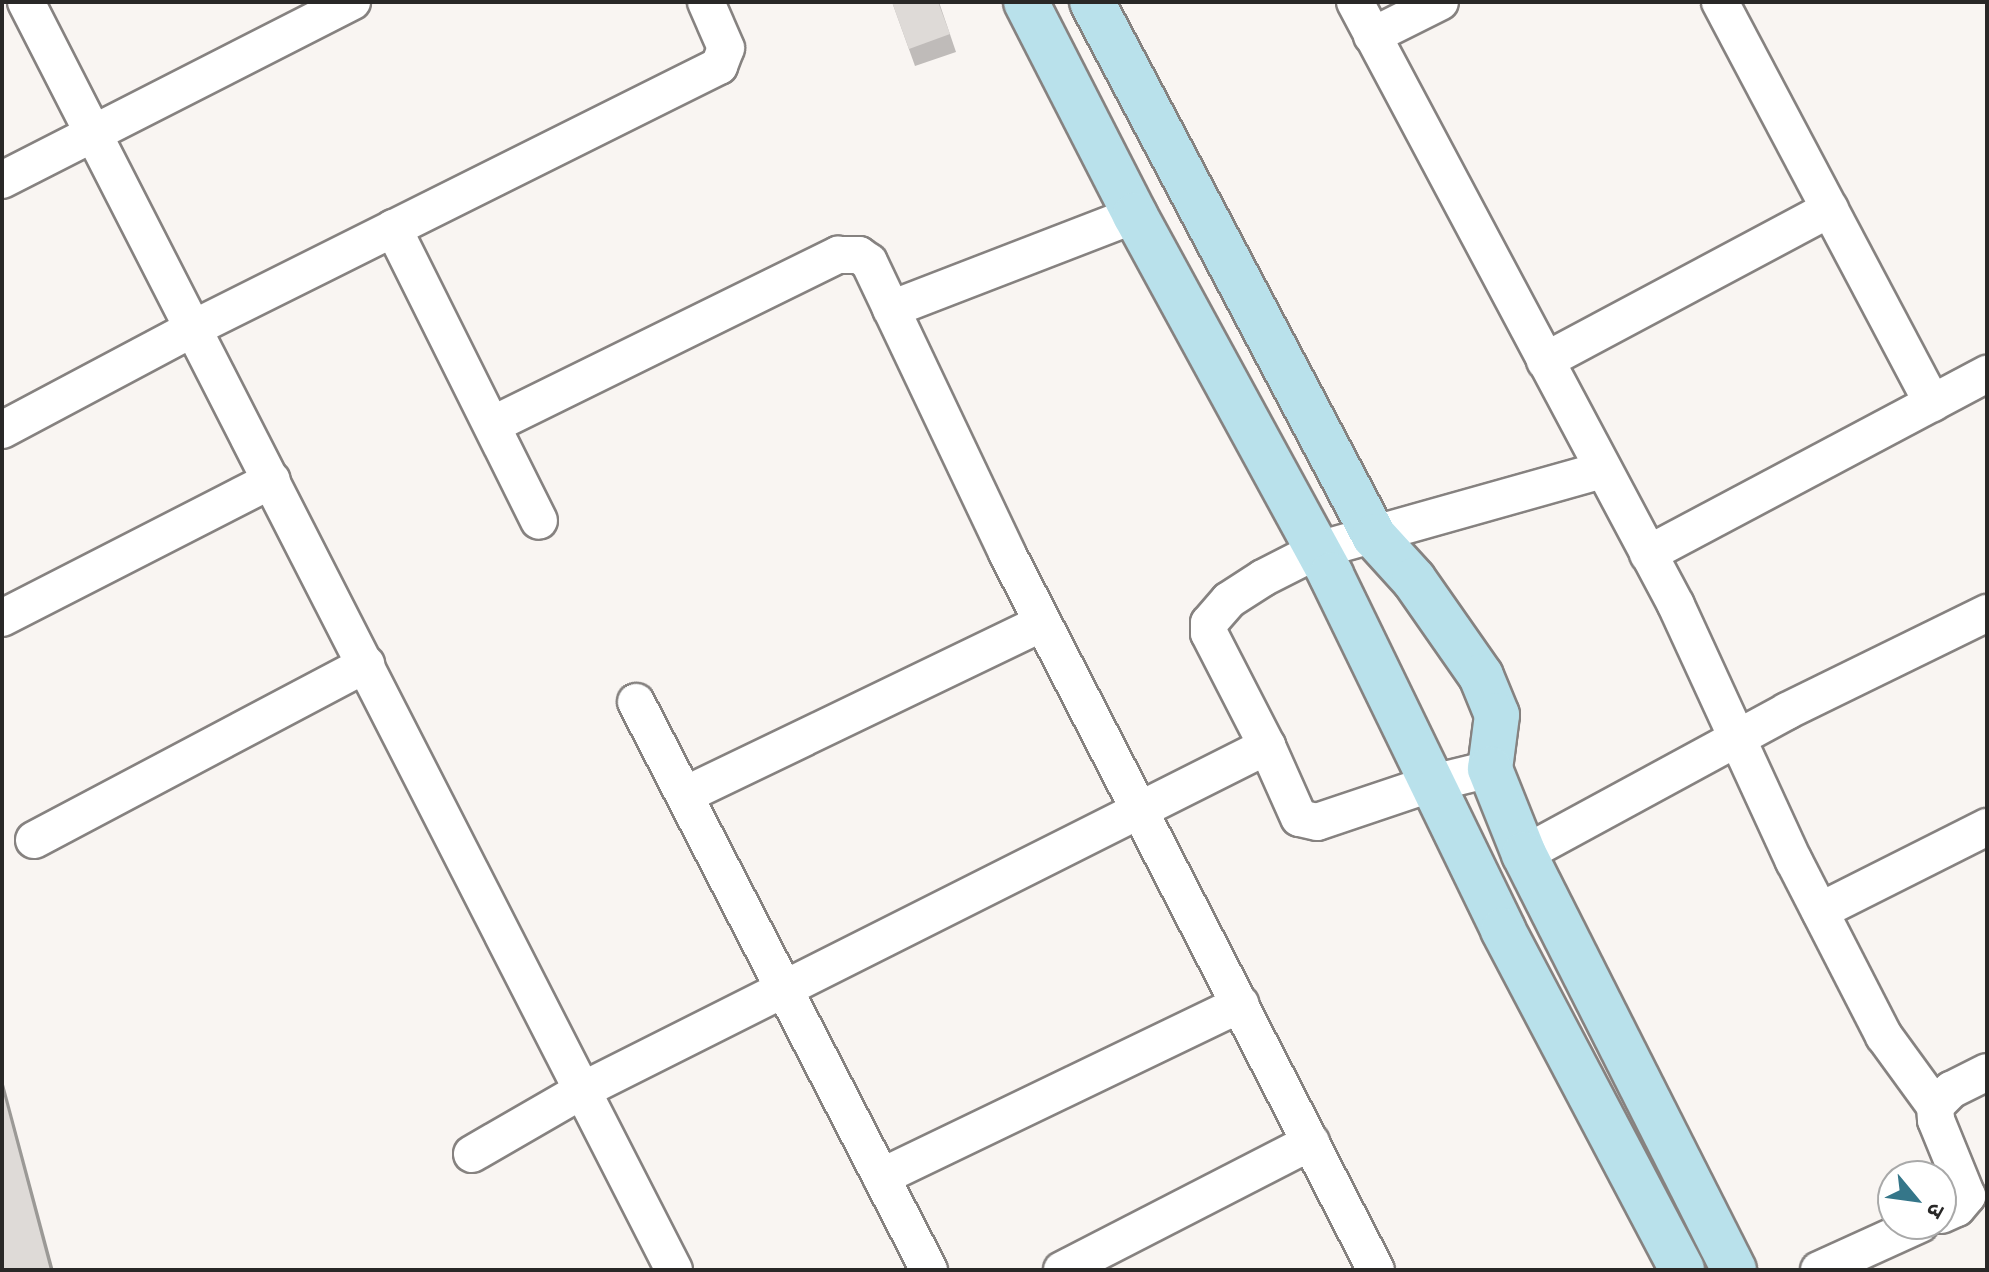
<!DOCTYPE html>
<meta charset="utf-8">
<style>
body{margin:0}
#map{position:relative;width:1989px;height:1272px;overflow:hidden;background:#f9f5f2;font-family:"PT Sans Narrow","Noto Sans Devanagari",sans-serif}
div>[style]{position:absolute}
[style*='--x']{left:calc(var(--x)*1px);top:calc(var(--y)*1px);width:calc(var(--w)*1px);rotate:calc(var(--a)*1deg)}
.roads{filter:drop-shadow(2px 0 #868280) drop-shadow(-2px 0 #868280) drop-shadow(0 2px #868280) drop-shadow(0 -2px #868280)}
.street>*{height:36px;margin:-18px;padding:0 18px;transform-origin:18px;border-radius:18px;background:#fff}
.secondary>*{height:44px;margin:-22px;padding:0 22px;transform-origin:22px;border-radius:22px;background:#b9e1eb}
.wall>*{inset:0;background:#bfbbb9}
.shaded-wall>*{inset:0;background:#9b9996;transform-origin:0 0}
.building>*{inset:0;background:#dedad7}
span{translate:-50% -50%;white-space:nowrap;text-align:center;line-height:1.15;-webkit-text-stroke:6px #fff;paint-order:stroke}
.frame{position:absolute;inset:0;border:4px solid #292827;pointer-events:none}
.north{position:absolute;left:1877px;top:1160px;width:80px;height:80px;box-sizing:border-box;background:#fff;border:2px solid #a9a9a9;border-radius:50%;rotate:119deg;font-size:22px;font-weight:700;line-height:32px;text-align:center;color:#292827}
.north::after{content:'';display:block;margin:auto;width:28px;height:36px;background:#357689;clip-path:polygon(50% 0,100% 100%,50% 72%,0 100%)}
</style>
<div id="map">
<div class="roads">
<div class="street">
<div style="--x:26;--y:2;--w:1424;--a:62.93"></div>
<div style="--x:1355;--y:2;--w:683;--a:61.97"></div>
<div style="--x:1676;--y:605;--w:282;--a:65.3"></div>
<div style="--x:1794;--y:861;--w:197;--a:62.8"></div>
<div style="--x:1884;--y:1036;--w:87;--a:53.9"></div>
<div style="--x:1720;--y:2;--w:454;--a:62.1"></div>
<div style="--x:1372;--y:36;--w:76;--a:-26.6"></div>
<div style="--x:2;--y:180;--w:393;--a:-27"></div>
<div style="--x:393;--y:228;--w:327;--a:63.5"></div>
<div style="--x:891;--y:309;--w:261;--a:-21.1"></div>
<div style="--x:1545;--y:361;--w:323;--a:-28.1"></div>
<div style="--x:492;--y:425;--w:386;--a:-26.2"></div>
<div style="--x:838;--y:255;--w:21;--a:0"></div>
<div style="--x:859;--y:255;--w:12;--a:35"></div>
<div style="--x:869;--y:262;--w:322;--a:64.6"></div>
<div style="--x:1007;--y:553;--w:806;--a:62.77"></div>
<div style="--x:2;--y:430;--w:217;--a:-28"></div>
<div style="--x:194;--y:328;--w:587;--a:-26.52"></div>
<div style="--x:719;--y:66;--w:19;--a:-69"></div>
<div style="--x:726;--y:48;--w:50;--a:-113.5"></div>
<div style="--x:1648;--y:554;--w:384;--a:-28"></div>
<div style="--x:2;--y:618;--w:303;--a:-27.1"></div>
<div style="--x:636;--y:702;--w:639;--a:62.71"></div>
<div style="--x:1490;--y:769;--w:59;--a:166.2"></div>
<div style="--x:1433;--y:783;--w:122;--a:161.4"></div>
<div style="--x:1317;--y:822;--w:18;--a:-167"></div>
<div style="--x:1299;--y:818;--w:79;--a:-114"></div>
<div style="--x:1267;--y:746;--w:127;--a:-117.2"></div>
<div style="--x:1209;--y:633;--w:10;--a:-90"></div>
<div style="--x:1209;--y:623;--w:30;--a:-49"></div>
<div style="--x:1229;--y:600;--w:40;--a:-32.9"></div>
<div style="--x:1263;--y:578;--w:62;--a:-27"></div>
<div style="--x:1318;--y:550;--w:296;--a:-15.7"></div>
<div style="--x:685;--y:795;--w:397;--a:-25.7"></div>
<div style="--x:34;--y:840;--w:376;--a:-27.9"></div>
<div style="--x:1524;--y:854;--w:299;--a:-28.5"></div>
<div style="--x:1787;--y:711;--w:223;--a:-26.1"></div>
<div style="--x:1820;--y:911;--w:187;--a:-26.7"></div>
<div style="--x:472;--y:1154;--w:128;--a:-30"></div>
<div style="--x:583;--y:1090;--w:766;--a:-26.7"></div>
<div style="--x:881;--y:1177;--w:399;--a:-25.7"></div>
<div style="--x:1941;--y:1215;--w:17;--a:-24"></div>
<div style="--x:1957;--y:1208;--w:16;--a:-50"></div>
<div style="--x:1967;--y:1196;--w:82;--a:-112.2"></div>
<div style="--x:1936;--y:1120;--w:14;--a:-94"></div>
<div style="--x:1935;--y:1106;--w:23;--a:-45"></div>
<div style="--x:1951;--y:1090;--w:40;--a:-26.6"></div>
<div style="--x:1062;--y:1270;--w:280;--a:-27.2"></div>
<div style="--x:1819;--y:1270;--w:111;--a:-24.5"></div>
</div>
<div class="secondary">
<div style="--x:1026;--y:2;--w:239;--a:62.9"></div>
<div style="--x:1135;--y:215;--w:410;--a:61.4"></div>
<div style="--x:1331;--y:575;--w:394;--a:64.1"></div>
<div style="--x:1503;--y:930;--w:384;--a:62.2"></div>
<div style="--x:1092;--y:2;--w:604;--a:62.16"></div>
<div style="--x:1374;--y:536;--w:59;--a:47.7"></div>
<div style="--x:1414;--y:580;--w:117;--a:55.1"></div>
<div style="--x:1481;--y:676;--w:42;--a:67.7"></div>
<div style="--x:1497;--y:715;--w:54;--a:97.4"></div>
<div style="--x:1490;--y:769;--w:92;--a:68.2"></div>
<div style="--x:1524;--y:854;--w:466;--a:63.2"></div>
</div>
</div>
<div class="wall">
<div style="clip-path:polygon(892px 2px,939px 2px,956px 52px,915px 66px)"></div>
</div>
<div class="shaded-wall">
<div style="left:2px;top:1077px;width:200px;height:12px;rotate:75deg"></div>
</div>
<div class="building">
<div style="clip-path:polygon(892px 2px,938px 2px,950px 34px,909px 49px)"></div>
<div style="clip-path:polygon(2px 1089px,50px 1270px,2px 1270px)"></div>
</div>
<div class="frame"></div>
<div class="north">उ</div>
</div>
